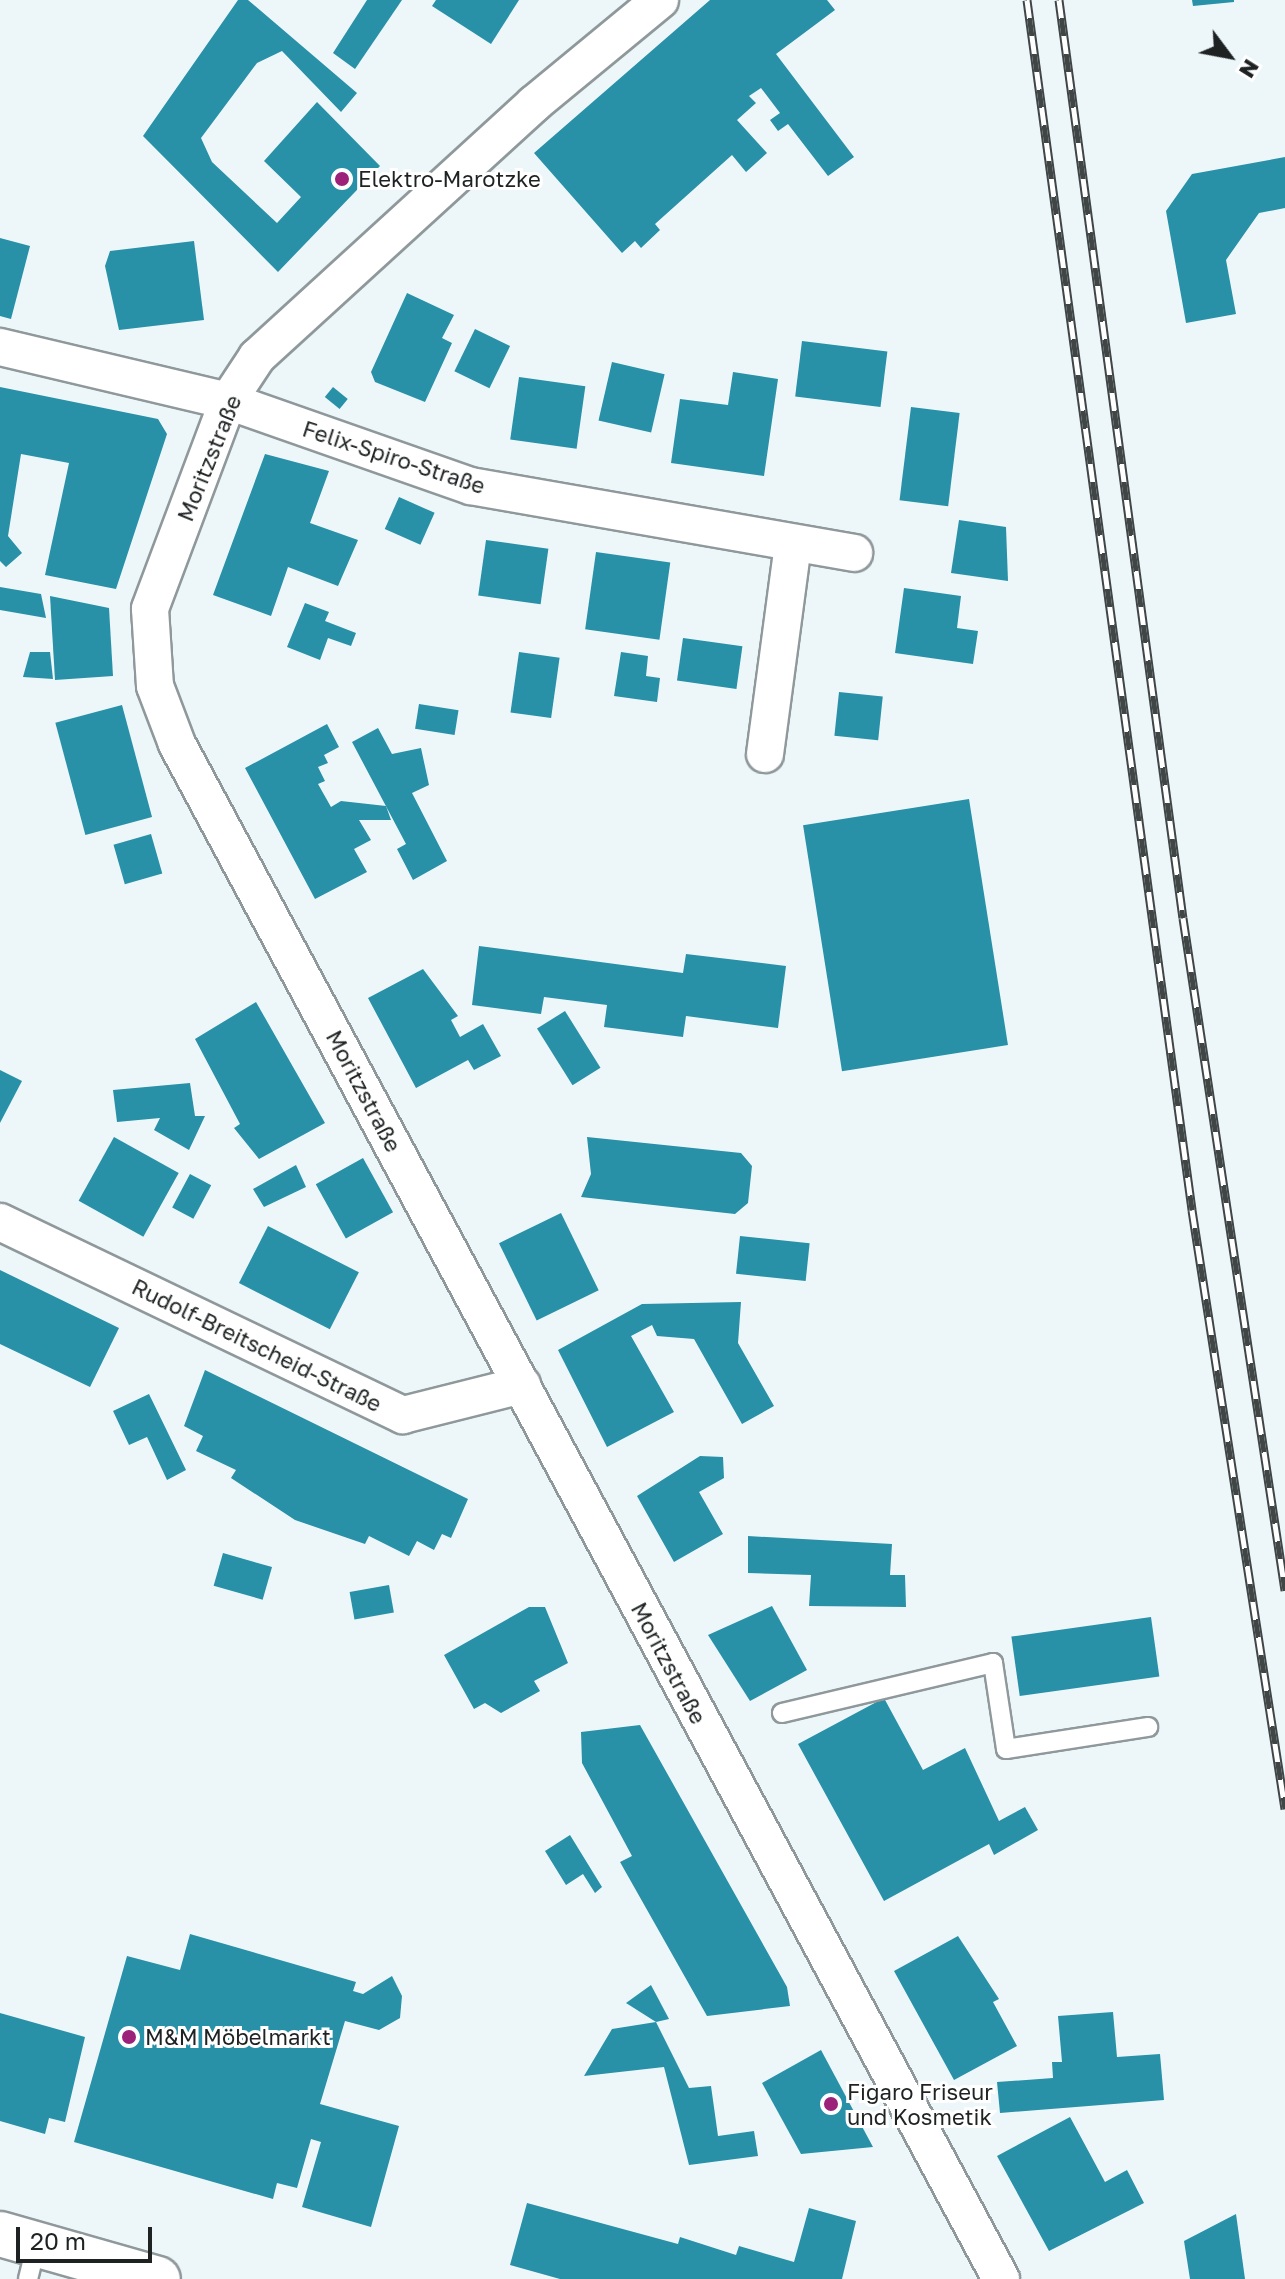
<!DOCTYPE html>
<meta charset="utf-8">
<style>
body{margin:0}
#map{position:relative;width:1285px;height:2279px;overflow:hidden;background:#edf7fa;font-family:"Golos Text",sans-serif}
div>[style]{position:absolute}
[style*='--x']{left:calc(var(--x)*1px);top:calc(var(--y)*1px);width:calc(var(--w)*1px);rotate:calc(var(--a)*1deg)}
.building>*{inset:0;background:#2890a7;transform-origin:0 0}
.roads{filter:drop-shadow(2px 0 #8f989b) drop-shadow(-2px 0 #8f989b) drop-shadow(0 2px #8f989b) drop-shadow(0 -2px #8f989b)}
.service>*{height:18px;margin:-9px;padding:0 9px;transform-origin:9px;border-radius:9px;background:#fff}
.minor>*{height:36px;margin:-18px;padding:0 18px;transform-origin:18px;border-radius:18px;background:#fff}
.secondary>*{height:44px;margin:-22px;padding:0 22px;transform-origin:22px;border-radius:22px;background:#fff}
.rail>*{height:9px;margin-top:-4.5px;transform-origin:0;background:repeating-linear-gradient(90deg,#fff 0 18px,#404546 0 36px);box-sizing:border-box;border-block:2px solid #404546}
.dots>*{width:22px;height:22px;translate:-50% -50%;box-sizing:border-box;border:4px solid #fff;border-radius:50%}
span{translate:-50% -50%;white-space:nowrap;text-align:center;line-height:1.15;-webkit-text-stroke:6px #fff;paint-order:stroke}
.poi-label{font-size:22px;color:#1e2223}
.left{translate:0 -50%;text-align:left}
.street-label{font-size:22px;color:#1e2223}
.north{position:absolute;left:1189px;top:16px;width:80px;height:80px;-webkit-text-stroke:6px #fff;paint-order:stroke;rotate:122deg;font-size:22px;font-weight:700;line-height:32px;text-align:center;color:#1e2223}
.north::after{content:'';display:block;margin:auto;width:28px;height:36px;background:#1e2223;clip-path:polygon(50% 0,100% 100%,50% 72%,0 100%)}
.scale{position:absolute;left:16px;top:2227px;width:136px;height:36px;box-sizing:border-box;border:4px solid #1e2223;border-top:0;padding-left:10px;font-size:24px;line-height:28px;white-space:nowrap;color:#1e2223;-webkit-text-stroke:6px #fff;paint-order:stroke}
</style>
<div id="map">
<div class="building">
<div style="clip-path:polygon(238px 0,248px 0,357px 93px,341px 112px,282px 51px,257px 63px,201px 138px,212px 162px,277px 223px,301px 197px,264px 161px,317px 102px,380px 166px,278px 272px,143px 136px)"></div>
<div style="clip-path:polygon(367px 0,402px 0,355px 69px,333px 53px)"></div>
<div style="clip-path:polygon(436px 0,519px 0,491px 44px,432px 6px)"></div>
<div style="clip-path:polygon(710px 0,827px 0,835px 10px,776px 54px,854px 157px,828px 176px,788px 124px,778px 131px,770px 120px,780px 113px,761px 88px,749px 96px,756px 103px,737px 120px,767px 153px,746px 172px,732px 155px,655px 224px,660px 230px,641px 248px,635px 241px,622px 253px,534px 153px)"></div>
<div style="clip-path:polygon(1192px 0,1234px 0,1234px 2px,1193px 6px)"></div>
<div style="clip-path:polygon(1285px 157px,1285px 208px,1259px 213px,1226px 260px,1236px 314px,1186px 323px,1166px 211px,1192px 174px)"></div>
<div style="clip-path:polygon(0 238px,30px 246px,11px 319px,0 316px)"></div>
<div style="clip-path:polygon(194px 241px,204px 320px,119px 330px,105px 266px,110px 251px)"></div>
<div style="clip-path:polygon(407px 293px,454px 315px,442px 338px,452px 343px,425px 402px,375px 382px,371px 372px)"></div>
<div style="left:475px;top:329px;width:39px;height:47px;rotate:26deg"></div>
<div style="left:802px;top:341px;width:86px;height:56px;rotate:7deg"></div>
<div style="left:612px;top:362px;width:54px;height:60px;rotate:13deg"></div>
<div style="clip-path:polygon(733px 372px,778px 379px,764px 476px,671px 463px,680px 399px,728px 405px)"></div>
<div style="left:519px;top:377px;width:67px;height:63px;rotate:8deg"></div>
<div style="clip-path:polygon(0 387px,158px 419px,167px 434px,116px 589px,45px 575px,69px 463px,21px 454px,8px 536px,22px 553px,6px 567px,0 561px)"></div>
<div style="left:333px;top:387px;width:19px;height:13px;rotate:39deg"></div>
<div style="left:911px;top:407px;width:49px;height:94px;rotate:7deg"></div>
<div style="clip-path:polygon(265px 454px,329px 471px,310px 523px,358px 540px,338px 586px,288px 567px,271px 616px,213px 595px)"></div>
<div style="left:399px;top:497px;width:39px;height:35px;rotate:24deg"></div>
<div style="clip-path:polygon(959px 520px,1006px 527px,1008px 581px,951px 573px)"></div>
<div style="left:486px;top:540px;width:63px;height:56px;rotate:8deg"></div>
<div style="left:596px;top:552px;width:75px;height:78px;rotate:8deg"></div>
<div style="clip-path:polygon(0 587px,41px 594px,46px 618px,0 610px)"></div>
<div style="clip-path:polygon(904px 588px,961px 596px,957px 628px,978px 631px,973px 664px,895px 653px)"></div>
<div style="clip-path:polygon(50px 596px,109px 608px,113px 676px,55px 680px)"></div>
<div style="clip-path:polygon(305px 603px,329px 612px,325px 621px,356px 633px,351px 646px,328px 638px,320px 660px,287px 647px)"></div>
<div style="left:683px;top:638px;width:60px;height:43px;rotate:8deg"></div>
<div style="clip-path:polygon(30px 652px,50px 652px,53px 679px,23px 677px)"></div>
<div style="left:519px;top:652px;width:41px;height:61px;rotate:8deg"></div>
<div style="clip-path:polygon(621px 652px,648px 656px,646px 676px,660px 678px,657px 702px,614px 696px)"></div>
<div style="left:839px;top:692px;width:44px;height:44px;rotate:6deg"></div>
<div style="left:419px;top:704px;width:40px;height:25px;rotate:9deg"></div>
<div style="left:122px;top:705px;width:116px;height:69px;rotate:75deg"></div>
<div style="clip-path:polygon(327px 724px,339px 747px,324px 755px,328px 763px,318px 767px,325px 781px,318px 784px,331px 807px,341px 801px,386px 806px,391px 820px,359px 820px,371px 840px,354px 849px,367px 872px,315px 899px,245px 768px)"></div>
<div style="clip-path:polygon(378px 728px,392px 754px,421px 748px,429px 785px,412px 793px,447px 861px,413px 880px,397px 849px,406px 844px,352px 742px)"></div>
<div style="left:969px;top:799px;width:249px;height:168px;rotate:81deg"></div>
<div style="left:151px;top:834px;width:41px;height:39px;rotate:74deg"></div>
<div style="clip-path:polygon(479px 946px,683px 973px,686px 954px,786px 966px,778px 1028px,686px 1016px,683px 1037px,604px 1027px,607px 1005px,544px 997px,541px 1014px,472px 1005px)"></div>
<div style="clip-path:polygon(423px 969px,458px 1016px,451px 1020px,460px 1037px,483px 1024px,501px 1056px,474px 1070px,468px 1060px,416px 1088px,368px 998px)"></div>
<div style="clip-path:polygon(256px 1002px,325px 1123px,259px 1159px,234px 1128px,240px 1124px,195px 1039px)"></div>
<div style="left:565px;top:1011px;width:67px;height:33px;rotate:58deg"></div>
<div style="clip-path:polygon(0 1070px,22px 1081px,0 1123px)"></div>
<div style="clip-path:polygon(190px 1083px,195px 1116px,205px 1116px,189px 1150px,154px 1130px,160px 1118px,117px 1122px,113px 1090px)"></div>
<div style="left:114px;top:1137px;width:74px;height:73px;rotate:29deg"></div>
<div style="clip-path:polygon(587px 1137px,741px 1153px,752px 1166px,748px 1203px,735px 1214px,581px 1197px,591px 1174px)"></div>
<div style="left:363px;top:1158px;width:62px;height:54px;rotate:61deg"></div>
<div style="clip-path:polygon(296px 1165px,306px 1187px,264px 1207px,253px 1189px)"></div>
<div style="left:190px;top:1174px;width:24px;height:38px;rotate:28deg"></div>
<div style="left:561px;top:1213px;width:86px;height:69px;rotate:64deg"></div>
<div style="left:268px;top:1226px;width:102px;height:64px;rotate:27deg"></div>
<div style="left:740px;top:1236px;width:70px;height:38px;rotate:6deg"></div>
<div style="clip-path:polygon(0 1270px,119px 1328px,90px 1387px,0 1344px)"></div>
<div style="clip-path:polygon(741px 1302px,738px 1343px,774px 1406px,742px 1424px,694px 1339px,657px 1336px,652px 1325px,631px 1336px,674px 1412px,607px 1447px,558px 1350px,642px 1304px)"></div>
<div style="clip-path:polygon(205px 1370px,468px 1499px,451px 1538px,442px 1534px,434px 1550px,417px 1541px,409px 1556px,369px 1536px,365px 1544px,295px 1520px,231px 1478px,236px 1470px,196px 1451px,203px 1436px,184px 1426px)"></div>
<div style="clip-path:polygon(149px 1394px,186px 1470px,167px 1480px,147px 1437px,129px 1445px,113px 1411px)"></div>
<div style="clip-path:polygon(700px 1456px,723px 1457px,724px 1478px,699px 1492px,723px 1534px,674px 1562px,637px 1496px)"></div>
<div style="clip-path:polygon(748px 1536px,892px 1544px,890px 1575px,905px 1575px,906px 1607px,809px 1606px,811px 1575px,748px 1573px)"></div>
<div style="left:223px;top:1553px;width:51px;height:34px;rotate:16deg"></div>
<div style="left:389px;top:1585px;width:28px;height:40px;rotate:80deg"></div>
<div style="clip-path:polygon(772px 1606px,807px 1670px,750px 1701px,708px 1635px)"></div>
<div style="clip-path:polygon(529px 1607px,545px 1607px,568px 1663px,534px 1681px,540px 1691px,501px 1713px,485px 1703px,474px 1709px,444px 1655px)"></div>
<div style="left:1151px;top:1617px;width:60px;height:141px;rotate:82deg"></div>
<div style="clip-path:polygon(884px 1698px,923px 1770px,965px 1748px,999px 1821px,1025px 1807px,1038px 1830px,994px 1855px,989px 1844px,884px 1901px,798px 1744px)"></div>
<div style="clip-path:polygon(640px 1725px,787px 1987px,790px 2006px,707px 2016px,620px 1862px,632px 1856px,582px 1763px,581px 1732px)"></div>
<div style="clip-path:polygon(570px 1835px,602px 1887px,595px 1893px,583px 1874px,566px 1885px,545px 1851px)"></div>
<div style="clip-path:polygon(190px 1934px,356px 1982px,353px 1991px,363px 1994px,392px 1976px,402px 1996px,400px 2018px,379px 2030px,345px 2021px,320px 2104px,399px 2126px,371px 2227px,302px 2207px,321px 2142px,311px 2139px,297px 2188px,277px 2183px,273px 2199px,74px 2142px,127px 1956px,180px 1970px)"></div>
<div style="clip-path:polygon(958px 1936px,999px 1999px,993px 2002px,1017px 2046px,954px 2080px,894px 1971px)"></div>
<div style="clip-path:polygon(651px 1985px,669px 2019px,656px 2022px,626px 2003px)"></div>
<div style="clip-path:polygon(1113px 2012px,1117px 2057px,1160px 2054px,1164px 2100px,1000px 2113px,997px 2082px,1053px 2078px,1052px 2062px,1062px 2062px,1058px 2016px)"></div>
<div style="clip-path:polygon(0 2013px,85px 2037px,65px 2122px,49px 2118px,45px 2134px,0 2121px)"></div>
<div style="clip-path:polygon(656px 2022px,689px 2088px,711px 2086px,718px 2136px,754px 2131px,758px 2156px,689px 2165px,664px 2067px,584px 2076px,612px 2029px)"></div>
<div style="clip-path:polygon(821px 2050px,873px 2147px,801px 2154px,762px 2083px)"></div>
<div style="clip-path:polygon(1070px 2117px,1105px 2182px,1127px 2170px,1144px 2203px,1049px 2251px,997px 2156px)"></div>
<div style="clip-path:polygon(527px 2203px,678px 2244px,680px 2237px,736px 2255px,739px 2246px,794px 2262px,809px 2208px,856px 2221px,842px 2279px,560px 2279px,510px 2265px)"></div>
<div style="clip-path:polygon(1236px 2214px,1245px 2279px,1190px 2279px,1184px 2241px)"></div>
</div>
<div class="roads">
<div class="service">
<div style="--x:782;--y:1713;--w:217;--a:-13.3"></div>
<div style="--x:993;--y:1663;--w:87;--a:81.4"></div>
<div style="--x:1006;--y:1749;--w:144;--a:-8.8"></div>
<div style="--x:28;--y:2279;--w:36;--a:-76"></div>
</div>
<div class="minor">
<div style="--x:660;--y:0;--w:163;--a:140.5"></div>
<div style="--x:534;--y:104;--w:375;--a:137.6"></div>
<div style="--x:257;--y:357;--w:53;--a:123.4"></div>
<div style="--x:228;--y:401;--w:222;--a:110.6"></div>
<div style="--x:150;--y:609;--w:77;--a:86.3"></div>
<div style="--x:155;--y:686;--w:62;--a:69.2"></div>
<div style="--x:177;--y:744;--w:1742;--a:61.77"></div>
<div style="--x:0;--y:347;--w:234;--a:13.3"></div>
<div style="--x:228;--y:401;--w:257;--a:19.3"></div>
<div style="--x:471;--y:486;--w:389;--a:9.9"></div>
<div style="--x:765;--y:754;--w:212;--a:-82.4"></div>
<div style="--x:0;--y:1222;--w:447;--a:25.6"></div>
<div style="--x:403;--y:1415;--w:123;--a:-14.1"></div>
</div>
<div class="secondary">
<div style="--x:0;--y:2234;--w:164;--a:15.9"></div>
</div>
</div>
<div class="rail">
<div style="--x:1027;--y:0;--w:1221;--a:82.23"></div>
<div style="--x:1192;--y:1210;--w:606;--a:81.17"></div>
<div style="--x:1059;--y:0;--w:926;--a:82.31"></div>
<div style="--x:1183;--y:918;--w:680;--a:81.37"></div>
</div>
<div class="dots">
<div style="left:342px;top:179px;background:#9b2179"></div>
<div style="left:129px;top:2037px;background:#9b2179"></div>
<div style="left:831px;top:2104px;background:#9b2179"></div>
</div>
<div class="poi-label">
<span class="left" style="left:358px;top:179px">Elektro-Marotzke</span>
<span class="left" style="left:145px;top:2037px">M&amp;M Möbelmarkt</span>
<span class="left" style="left:847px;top:2104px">Figaro Friseur<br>und Kosmetik</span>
</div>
<div class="street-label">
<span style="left:394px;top:457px;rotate:18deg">Felix-Spiro-Straße</span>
<span style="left:209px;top:458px;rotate:-68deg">Moritzstraße</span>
<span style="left:364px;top:1091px;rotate:62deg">Moritzstraße</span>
<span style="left:257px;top:1345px;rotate:26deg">Rudolf-Breitscheid-Straße</span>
<span style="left:669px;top:1663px;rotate:62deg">Moritzstraße</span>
</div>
<div class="north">N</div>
<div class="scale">20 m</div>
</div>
